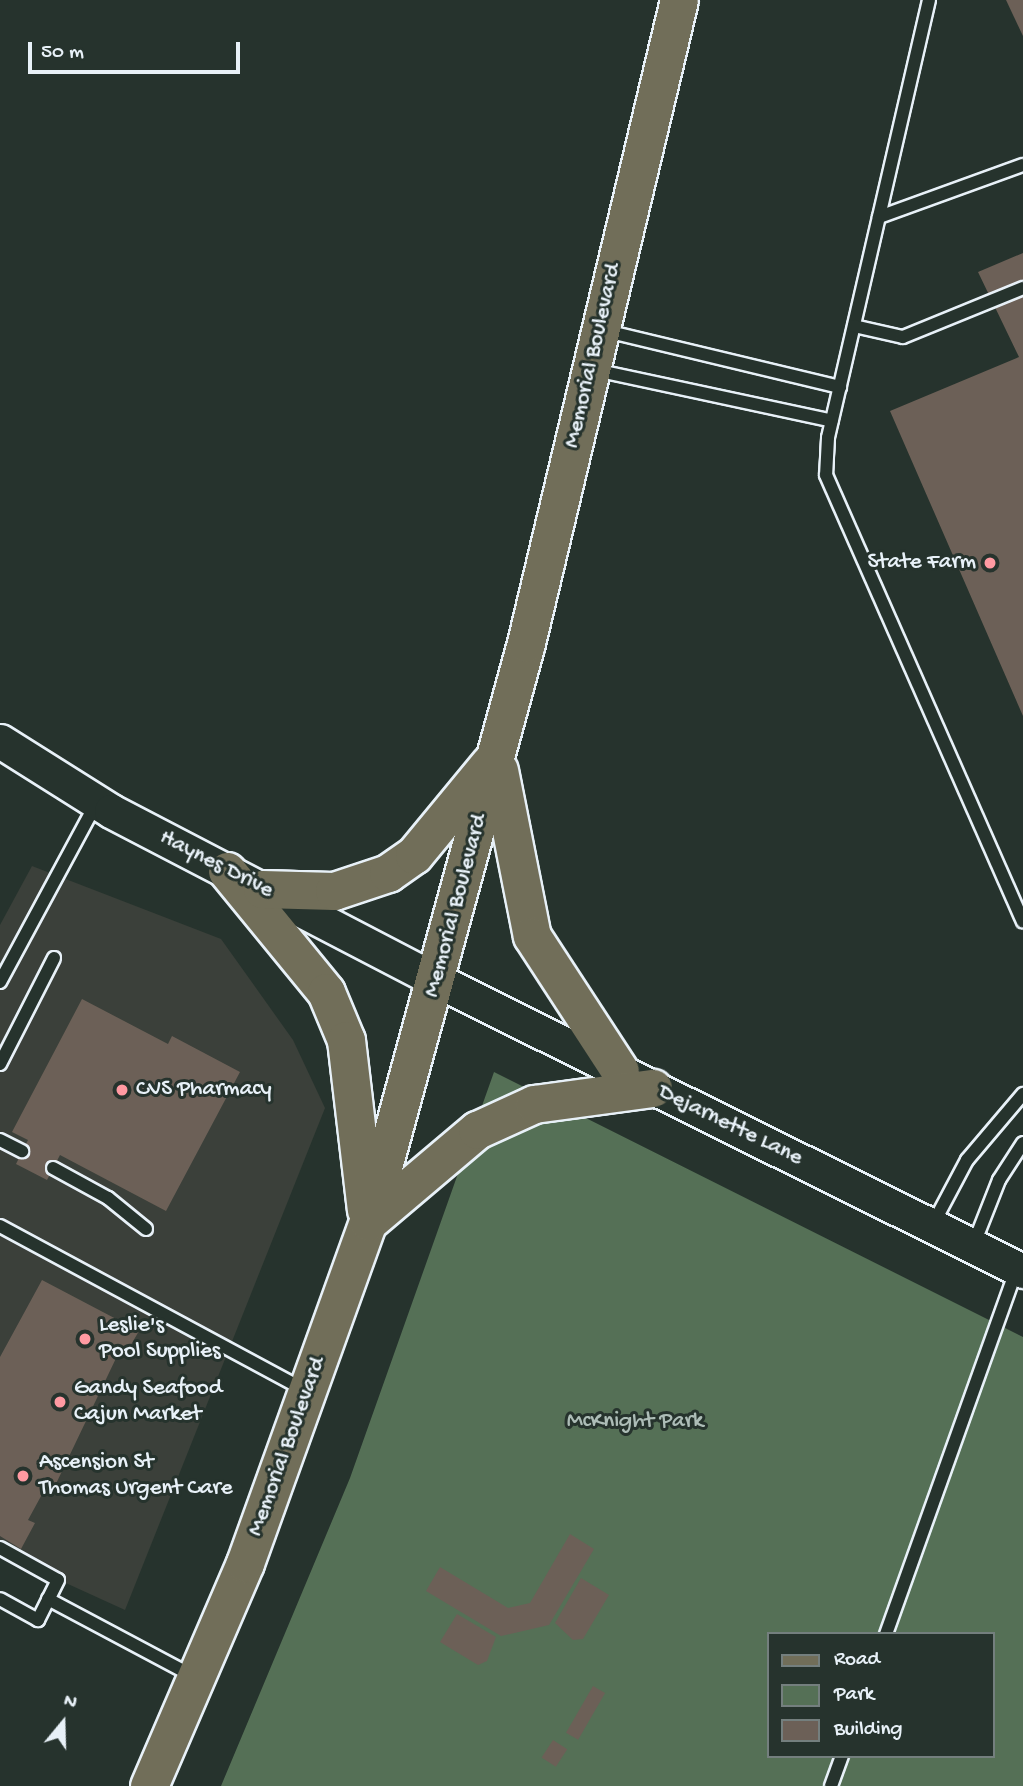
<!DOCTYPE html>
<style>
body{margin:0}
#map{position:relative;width:1023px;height:1786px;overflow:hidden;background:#26332d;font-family:"Gochi Hand",sans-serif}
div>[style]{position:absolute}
.built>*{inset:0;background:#3b403a}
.green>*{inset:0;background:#557056}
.building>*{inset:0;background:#6c6057;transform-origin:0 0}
.roads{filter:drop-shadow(2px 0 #e8f1f8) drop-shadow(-2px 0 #e8f1f8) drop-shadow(0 2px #e8f1f8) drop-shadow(0 -2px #e8f1f8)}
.lane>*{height:12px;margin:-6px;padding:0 6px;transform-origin:6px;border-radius:6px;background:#26332d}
.secondary>*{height:33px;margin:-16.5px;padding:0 16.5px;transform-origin:16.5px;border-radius:16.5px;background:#26332d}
.primary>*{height:37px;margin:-18.5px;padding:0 18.5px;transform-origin:18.5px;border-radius:18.5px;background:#716e59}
.dots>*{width:19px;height:19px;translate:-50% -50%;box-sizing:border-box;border:4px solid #26332d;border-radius:50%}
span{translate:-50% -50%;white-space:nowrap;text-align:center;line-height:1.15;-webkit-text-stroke:6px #26332d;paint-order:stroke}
.street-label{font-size:23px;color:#e8f1f8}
.poi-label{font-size:23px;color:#e8f1f8}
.right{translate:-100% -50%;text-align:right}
.left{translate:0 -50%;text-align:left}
.park-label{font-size:23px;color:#adbdb7}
.legend{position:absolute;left:767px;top:1632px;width:228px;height:126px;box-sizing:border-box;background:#26332d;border:2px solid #747f7e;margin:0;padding:9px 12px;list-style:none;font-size:21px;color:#e8f1f8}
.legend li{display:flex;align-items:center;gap:14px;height:35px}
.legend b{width:35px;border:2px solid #747f7e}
.north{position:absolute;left:28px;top:1688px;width:70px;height:70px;-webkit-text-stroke:5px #26332d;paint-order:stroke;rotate:19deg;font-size:19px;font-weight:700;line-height:28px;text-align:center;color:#e8f1f8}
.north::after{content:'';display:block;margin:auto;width:24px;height:32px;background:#e8f1f8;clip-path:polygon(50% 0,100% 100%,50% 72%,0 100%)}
.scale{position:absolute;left:28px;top:42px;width:212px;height:32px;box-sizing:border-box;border:4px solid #e8f1f8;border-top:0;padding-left:9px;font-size:21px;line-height:24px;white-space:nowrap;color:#e8f1f8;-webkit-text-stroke:5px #26332d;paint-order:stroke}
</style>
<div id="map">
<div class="built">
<i style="clip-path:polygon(32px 866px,221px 939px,293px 1040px,325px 1108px,125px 1610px,0 1553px,0 925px)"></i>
</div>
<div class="green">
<i style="clip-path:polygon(evenodd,494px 1072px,1023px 1337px,1023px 1786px,221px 1786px,350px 1478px,494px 1072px,769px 1634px,993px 1634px,993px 1756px,769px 1756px,769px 1634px)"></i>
</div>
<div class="building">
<i style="clip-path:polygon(1006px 0,1023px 0,1023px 36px)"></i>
<i style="clip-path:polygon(1023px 253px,1023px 716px,890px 411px,1019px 357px,978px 272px)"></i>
<i style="clip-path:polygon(82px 999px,168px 1044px,172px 1036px,240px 1072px,166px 1211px,60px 1155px,47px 1180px,16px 1164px,28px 1140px,12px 1132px)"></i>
<i style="clip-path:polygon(42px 1280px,139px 1331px,125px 1355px,119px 1352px,53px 1490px,46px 1487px,28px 1520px,35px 1523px,21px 1549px,0 1536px,0 1357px)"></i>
<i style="clip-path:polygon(570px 1534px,594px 1549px,549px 1625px,501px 1636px,426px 1591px,440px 1567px,508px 1608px,530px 1603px)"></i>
<i style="clip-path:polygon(581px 1578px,609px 1595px,583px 1639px,573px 1640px,555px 1623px)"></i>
<i style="clip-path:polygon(457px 1614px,496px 1637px,487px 1661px,478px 1665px,440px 1642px)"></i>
<i style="left:593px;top:1686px;width:14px;height:54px;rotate:30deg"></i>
<i style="left:553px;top:1740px;width:17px;height:21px;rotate:33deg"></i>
</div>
<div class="roads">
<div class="lane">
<i style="left:929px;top:0;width:449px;rotate:103deg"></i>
<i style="left:828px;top:438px;width:37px;rotate:93deg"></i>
<i style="left:826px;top:475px;width:488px;rotate:66.2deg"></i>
<i style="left:879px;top:217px;width:153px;rotate:-19.9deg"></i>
<i style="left:854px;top:326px;width:50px;rotate:12.7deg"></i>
<i style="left:903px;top:337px;width:130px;rotate:-22.2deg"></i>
<i style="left:602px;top:330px;width:245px;rotate:13.5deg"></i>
<i style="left:595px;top:370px;width:242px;rotate:12.1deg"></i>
<i style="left:0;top:982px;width:204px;rotate:-61.7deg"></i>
<i style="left:0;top:1064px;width:119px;rotate:-63deg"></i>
<i style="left:0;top:1140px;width:25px;rotate:27deg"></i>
<i style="left:53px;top:1168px;width:63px;rotate:28.6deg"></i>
<i style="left:108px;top:1198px;width:49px;rotate:39.2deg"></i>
<i style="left:0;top:1226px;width:346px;rotate:28.3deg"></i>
<i style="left:932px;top:1226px;width:75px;rotate:-62.1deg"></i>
<i style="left:967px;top:1160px;width:87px;rotate:-49.7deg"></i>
<i style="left:973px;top:1246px;width:71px;rotate:-68.5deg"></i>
<i style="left:999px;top:1180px;width:44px;rotate:-57deg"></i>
<i style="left:0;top:1548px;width:66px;rotate:28.9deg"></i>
<i style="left:58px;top:1580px;width:45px;rotate:116.6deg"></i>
<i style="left:38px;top:1620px;width:43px;rotate:-151.1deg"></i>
<i style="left:48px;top:1599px;width:164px;rotate:28deg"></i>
<i style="left:886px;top:1634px;width:388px;rotate:-70.3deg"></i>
<i style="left:831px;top:1786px;width:32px;rotate:-70deg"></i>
</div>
<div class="secondary">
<i style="left:0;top:741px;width:131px;rotate:32.2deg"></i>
<i style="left:111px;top:811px;width:369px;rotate:27.5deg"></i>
<i style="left:438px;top:981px;width:653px;rotate:26.37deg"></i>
</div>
<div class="primary">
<i style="left:499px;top:770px;width:169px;rotate:78.8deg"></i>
<i style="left:532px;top:936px;width:161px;rotate:56.9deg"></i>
<i style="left:227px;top:871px;width:156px;rotate:50.7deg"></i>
<i style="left:326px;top:992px;width:52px;rotate:67.4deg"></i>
<i style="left:346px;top:1040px;width:171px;rotate:83.3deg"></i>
<i style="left:262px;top:889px;width:72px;rotate:1.6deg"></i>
<i style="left:334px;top:891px;width:57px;rotate:-18.4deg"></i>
<i style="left:388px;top:873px;width:32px;rotate:-35deg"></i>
<i style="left:414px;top:855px;width:118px;rotate:-50.5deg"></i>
<i style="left:368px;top:1222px;width:143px;rotate:-40.2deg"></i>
<i style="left:477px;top:1130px;width:63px;rotate:-24.5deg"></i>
<i style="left:534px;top:1104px;width:120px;rotate:-7.7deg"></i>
<i style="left:149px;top:1786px;width:243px;rotate:-66.7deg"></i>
<i style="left:245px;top:1563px;width:363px;rotate:-70.2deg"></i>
<i style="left:368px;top:1222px;width:600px;rotate:-74.74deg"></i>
<i style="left:526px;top:643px;width:661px;rotate:-76.62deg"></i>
</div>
</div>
<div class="dots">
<i style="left:990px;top:563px;background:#ff9aa2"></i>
<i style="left:122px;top:1090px;background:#ff9aa2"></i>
<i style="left:85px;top:1339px;background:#ff9aa2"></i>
<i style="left:60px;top:1402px;background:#ff9aa2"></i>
<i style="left:23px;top:1476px;background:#ff9aa2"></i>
</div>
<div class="street-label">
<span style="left:594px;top:356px;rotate:-77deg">Memorial Boulevard</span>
<span style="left:216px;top:865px;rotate:27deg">Haynes Drive</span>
<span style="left:457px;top:906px;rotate:-75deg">Memorial Boulevard</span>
<span style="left:730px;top:1126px;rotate:26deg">Dejarnette Lane</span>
<span style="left:288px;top:1447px;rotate:-70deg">Memorial Boulevard</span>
</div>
<div class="poi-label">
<span class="right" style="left:976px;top:563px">State Farm</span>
<span class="left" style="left:136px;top:1090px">CVS Pharmacy</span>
<span class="left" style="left:99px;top:1339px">Leslie's<br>Pool Supplies</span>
<span class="left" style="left:74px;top:1402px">Gandy Seafood<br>Cajun Market</span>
<span class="left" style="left:39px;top:1476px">Ascension St<br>Thomas Urgent Care</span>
</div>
<div class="park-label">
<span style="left:635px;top:1422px">McKnight Park</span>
</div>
<ul class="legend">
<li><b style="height:9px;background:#716e59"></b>Road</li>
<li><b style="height:19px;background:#557056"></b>Park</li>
<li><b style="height:19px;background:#6c6057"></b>Building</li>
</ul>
<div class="north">N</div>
<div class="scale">50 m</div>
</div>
